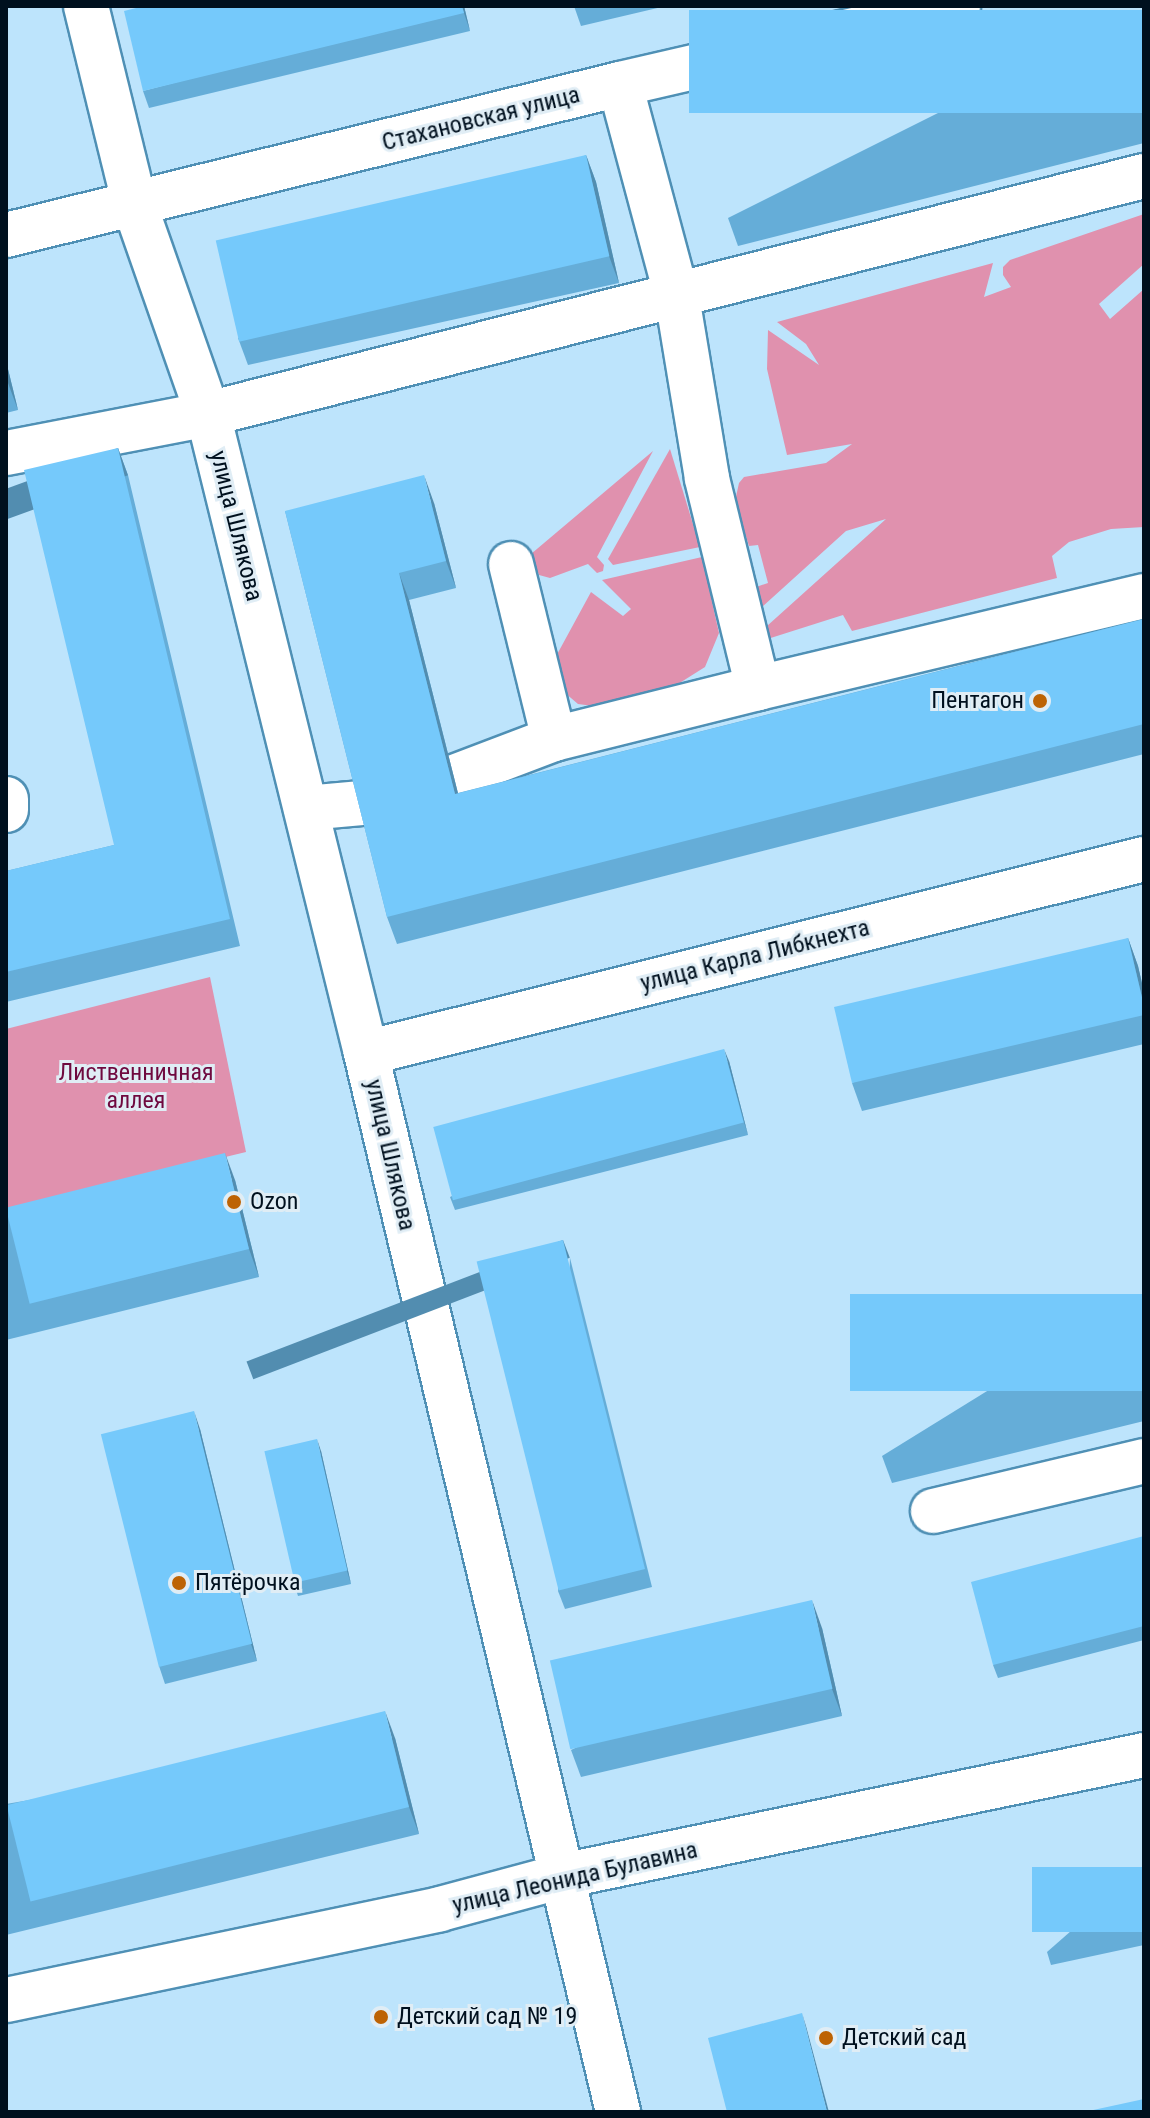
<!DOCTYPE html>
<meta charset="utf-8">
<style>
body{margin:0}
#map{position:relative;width:1150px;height:2118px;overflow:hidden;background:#bde4fc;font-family:"Roboto Condensed",sans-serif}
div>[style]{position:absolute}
.green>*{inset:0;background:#e091ae}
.roads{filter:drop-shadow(2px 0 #4f90b5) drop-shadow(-2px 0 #4f90b5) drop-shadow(0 2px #4f90b5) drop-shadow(0 -2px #4f90b5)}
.minor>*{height:44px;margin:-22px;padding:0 22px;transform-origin:22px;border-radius:22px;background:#fff}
.wall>*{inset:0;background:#65add8}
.shaded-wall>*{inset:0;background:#528db0;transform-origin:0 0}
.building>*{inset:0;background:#75c9fb;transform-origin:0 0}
.dots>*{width:22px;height:22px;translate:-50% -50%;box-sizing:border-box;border:4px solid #e0edf5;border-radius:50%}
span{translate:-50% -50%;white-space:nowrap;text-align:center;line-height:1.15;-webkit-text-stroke:6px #e0edf5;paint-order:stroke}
.street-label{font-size:24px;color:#00101e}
.poi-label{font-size:24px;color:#00101e}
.right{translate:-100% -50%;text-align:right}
.left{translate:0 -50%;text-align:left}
.park-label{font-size:24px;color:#6f093f}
.frame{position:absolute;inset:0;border:8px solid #00101e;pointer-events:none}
</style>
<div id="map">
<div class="green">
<i style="clip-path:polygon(1144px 214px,1144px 264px,1099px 304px,1110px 319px,1144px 289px,1144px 527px,1111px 529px,1069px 542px,1052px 556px,1057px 578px,852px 631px,843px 615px,761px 641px,756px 636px,886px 519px,846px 531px,761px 608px,756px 587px,768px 583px,758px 545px,749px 546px,735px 501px,739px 483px,744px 477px,826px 463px,852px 444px,787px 455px,767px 369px,768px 330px,819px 365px,806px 344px,777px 322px,993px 263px,984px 297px,1011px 287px,1003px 275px,1003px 267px,1010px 260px)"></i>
<i style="clip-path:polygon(670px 449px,700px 547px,613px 565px,608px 559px)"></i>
<i style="clip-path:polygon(653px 451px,597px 557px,604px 565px,603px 571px,597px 573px,588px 564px,550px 578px,539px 575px,531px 554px)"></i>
<i style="clip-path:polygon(702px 557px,719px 633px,705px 667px,678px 684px,593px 706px,578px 704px,564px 692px,554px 660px,591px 592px,623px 616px,631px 609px,602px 580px)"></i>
<i style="clip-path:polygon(210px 977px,246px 1152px,6px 1210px,6px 1029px)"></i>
</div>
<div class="roads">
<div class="minor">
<i style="left:86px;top:6px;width:206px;rotate:76.2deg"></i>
<i style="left:135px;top:206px;width:220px;rotate:70.7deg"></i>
<i style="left:208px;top:414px;width:658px;rotate:76.11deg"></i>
<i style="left:366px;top:1053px;width:1089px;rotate:76.61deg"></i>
<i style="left:6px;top:235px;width:632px;rotate:-13.82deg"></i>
<i style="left:620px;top:84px;width:347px;rotate:-13deg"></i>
<i style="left:6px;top:453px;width:206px;rotate:-10.9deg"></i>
<i style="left:208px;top:414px;width:966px;rotate:-14.27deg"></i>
<i style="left:511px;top:564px;width:180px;rotate:76.2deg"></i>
<i style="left:554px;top:739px;width:210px;rotate:-14deg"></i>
<i style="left:758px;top:688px;width:216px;rotate:-103.7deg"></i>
<i style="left:707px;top:478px;width:183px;rotate:-99.4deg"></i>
<i style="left:677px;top:297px;width:220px;rotate:-105deg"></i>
<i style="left:758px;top:688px;width:397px;rotate:-13.4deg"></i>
<i style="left:454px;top:777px;width:107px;rotate:-20.8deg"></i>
<i style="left:6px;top:799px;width:11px;rotate:90deg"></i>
<i style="left:306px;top:808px;width:56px;rotate:-5.1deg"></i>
<i style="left:366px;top:1053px;width:802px;rotate:-14deg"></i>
<i style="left:933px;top:1511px;width:217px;rotate:-13.3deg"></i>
<i style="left:6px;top:2000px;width:443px;rotate:-11.8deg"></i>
<i style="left:440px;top:1909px;width:126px;rotate:-15.1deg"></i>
<i style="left:562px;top:1876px;width:594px;rotate:-11.74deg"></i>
</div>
</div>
<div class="wall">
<i style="clip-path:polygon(464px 6px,470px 31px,149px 108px,143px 91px)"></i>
<i style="clip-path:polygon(574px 6px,666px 6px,581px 26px)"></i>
<i style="clip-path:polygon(1144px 10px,1144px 143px,738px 246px,728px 218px)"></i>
<i style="clip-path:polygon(586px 155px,596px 182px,619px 283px,248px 365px,238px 338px)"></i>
<i style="clip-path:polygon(6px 361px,18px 410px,6px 413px)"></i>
<i style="clip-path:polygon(118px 448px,128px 475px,240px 946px,6px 1002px,6px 871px,114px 845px)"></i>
<i style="clip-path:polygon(434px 503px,456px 588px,409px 600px,458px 793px,1144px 619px,1144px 754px,397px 944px,387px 917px,285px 511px)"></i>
<i style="clip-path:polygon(1128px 938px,1138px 966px,1144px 992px,1144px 1044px,862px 1111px,852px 1083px)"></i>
<i style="clip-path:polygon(729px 1061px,748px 1135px,455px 1210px,450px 1197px)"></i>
<i style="clip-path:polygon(235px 1180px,259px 1277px,6px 1340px,6px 1208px)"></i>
<i style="clip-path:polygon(570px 1258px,652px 1587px,565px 1609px,558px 1591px)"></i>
<i style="clip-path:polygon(1144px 1294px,1144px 1421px,892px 1483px,882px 1456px)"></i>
<i style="clip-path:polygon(200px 1429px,257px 1661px,165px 1684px,159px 1666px)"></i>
<i style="clip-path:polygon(321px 1451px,351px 1584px,298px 1596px,294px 1583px)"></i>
<i style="clip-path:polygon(1144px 1536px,1144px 1640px,998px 1678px,993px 1665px)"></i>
<i style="clip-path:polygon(822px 1628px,842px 1716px,581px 1777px,571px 1750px)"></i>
<i style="clip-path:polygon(395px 1738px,419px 1834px,6px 1935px,6px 1804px)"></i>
<i style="clip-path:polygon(1144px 1867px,1144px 1945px,1051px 1965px,1047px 1952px)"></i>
</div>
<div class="shaded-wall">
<i style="clip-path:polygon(462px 6px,464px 6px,470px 31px,464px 13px)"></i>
<i style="clip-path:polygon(586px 155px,596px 182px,619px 283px,609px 256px)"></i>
<i style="clip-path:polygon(6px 361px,18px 410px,8px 383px,6px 374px)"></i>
<i style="left:118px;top:448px;width:29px;height:484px;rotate:70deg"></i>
<i style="clip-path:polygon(424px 475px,434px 503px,456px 588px,446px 561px)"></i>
<i style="clip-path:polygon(399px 573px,409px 600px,465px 821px,455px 794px)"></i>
<i style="clip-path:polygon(1128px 938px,1138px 966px,1144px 992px,1144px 1006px)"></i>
<i style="clip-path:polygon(724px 1049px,729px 1061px,748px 1135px,744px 1122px)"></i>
<i style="clip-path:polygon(225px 1153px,235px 1180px,259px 1277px,249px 1249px)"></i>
<i style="left:563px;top:1240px;width:19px;height:339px;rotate:69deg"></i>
<i style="clip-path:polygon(194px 1411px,200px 1429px,257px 1661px,251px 1644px)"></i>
<i style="clip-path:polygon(317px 1439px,321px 1451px,351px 1584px,347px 1571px)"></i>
<i style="clip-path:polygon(812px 1600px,822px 1628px,842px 1716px,832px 1689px)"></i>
<i style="clip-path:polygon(385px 1711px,395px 1738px,419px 1834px,409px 1807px)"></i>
<i style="clip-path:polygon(802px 2013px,806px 2026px,829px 2112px,827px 2112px)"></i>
</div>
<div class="building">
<i style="clip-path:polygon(144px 6px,462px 6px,464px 13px,143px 91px,124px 11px)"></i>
<i style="left:1144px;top:10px;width:103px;height:455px;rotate:90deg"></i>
<i style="left:586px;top:155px;width:104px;height:380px;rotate:77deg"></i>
<i style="clip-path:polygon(118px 448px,230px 919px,6px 972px,6px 871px,114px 845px,24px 470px)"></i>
<i style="clip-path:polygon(424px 475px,446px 561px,399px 573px,455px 794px,1144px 619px,1144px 724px,387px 917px,285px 511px)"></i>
<i style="clip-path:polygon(1128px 938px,1144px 1006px,1144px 1015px,852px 1083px,834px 1007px)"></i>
<i style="left:724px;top:1049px;width:76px;height:301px;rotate:75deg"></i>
<i style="left:225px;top:1153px;width:99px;height:226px;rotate:76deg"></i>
<i style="left:563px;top:1240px;width:339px;height:89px;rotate:76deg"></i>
<i style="left:1144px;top:1294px;width:97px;height:294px;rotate:90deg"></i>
<i style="left:194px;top:1411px;width:240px;height:96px;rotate:76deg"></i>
<i style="left:317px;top:1439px;width:135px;height:54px;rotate:77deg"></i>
<i style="clip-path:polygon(1144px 1536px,1144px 1626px,993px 1665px,971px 1582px)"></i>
<i style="left:812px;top:1600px;width:91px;height:269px;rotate:77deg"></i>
<i style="left:385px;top:1711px;width:99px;height:390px;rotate:76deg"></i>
<i style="left:1144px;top:1867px;width:65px;height:112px;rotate:90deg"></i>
<i style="clip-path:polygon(802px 2013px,827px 2112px,727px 2112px,708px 2038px)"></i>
<i style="clip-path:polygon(1144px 2099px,1144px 2112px,1084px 2112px)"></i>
</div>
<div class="dots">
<i style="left:1040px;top:701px;background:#bd6304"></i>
<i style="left:234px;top:1202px;background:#bd6304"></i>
<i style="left:179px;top:1583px;background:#bd6304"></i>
<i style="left:381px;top:2017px;background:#bd6304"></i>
<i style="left:826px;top:2038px;background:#bd6304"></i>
</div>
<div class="street-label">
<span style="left:481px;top:119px;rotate:-14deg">Стахановская улица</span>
<span style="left:236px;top:526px;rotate:76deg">улица Шлякова</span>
<span style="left:755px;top:956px;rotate:-14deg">улица Карла Либкнехта</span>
<span style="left:390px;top:1155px;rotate:77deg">улица Шлякова</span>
<span style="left:575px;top:1878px;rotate:-13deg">улица Леонида Булавина</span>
</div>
<div class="poi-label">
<span class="right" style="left:1024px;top:701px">Пентагон</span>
<span class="left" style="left:250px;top:1202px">Ozon</span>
<span class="left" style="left:195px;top:1583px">Пятёрочка</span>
<span class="left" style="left:397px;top:2017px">Детский сад № 19</span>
<span class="left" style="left:842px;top:2038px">Детский сад</span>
</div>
<div class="park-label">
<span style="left:136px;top:1087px">Лиственничная<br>аллея</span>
</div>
<div class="frame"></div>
</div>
